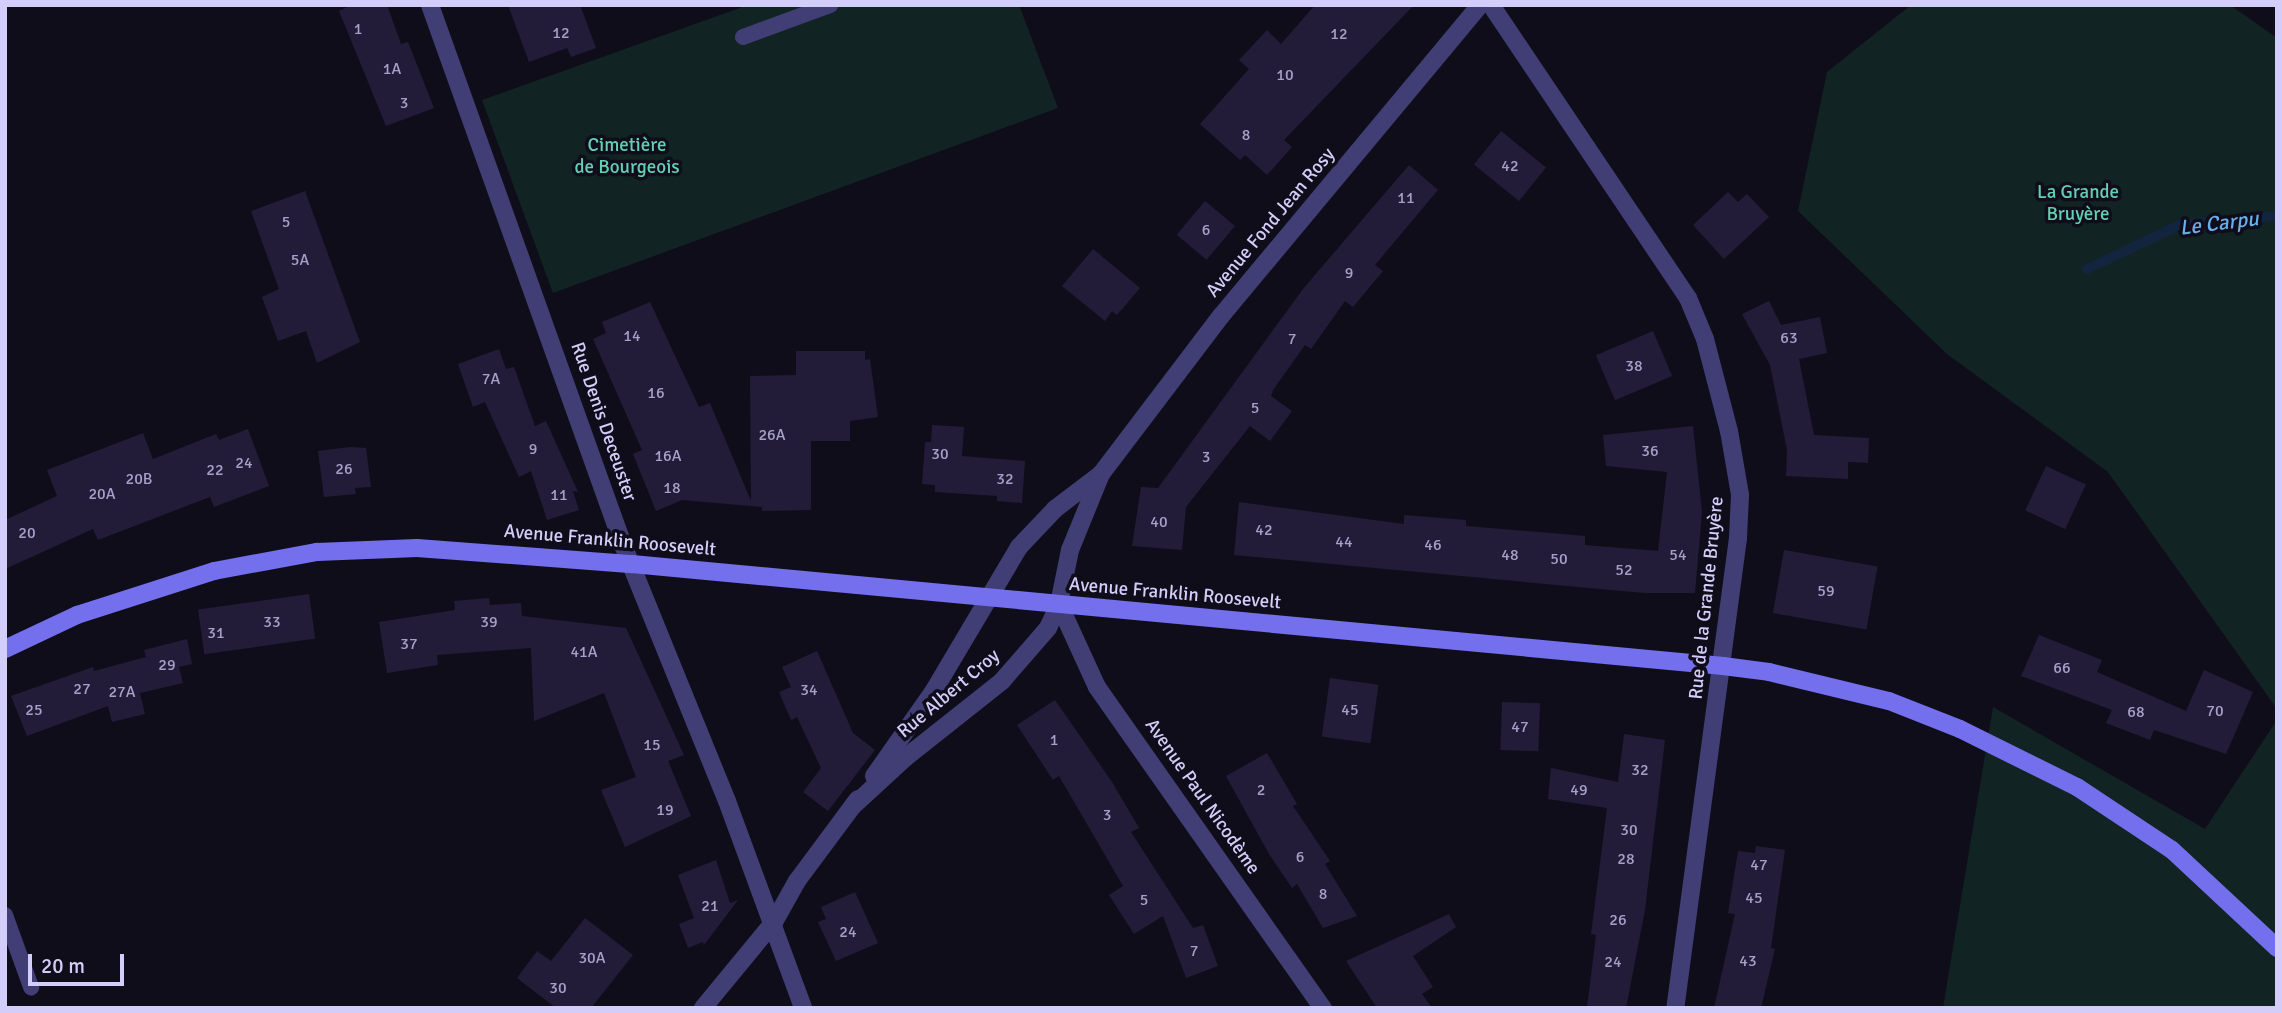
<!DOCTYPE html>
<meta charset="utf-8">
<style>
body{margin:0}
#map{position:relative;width:2282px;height:1013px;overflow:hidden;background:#100d1b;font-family:Signika,sans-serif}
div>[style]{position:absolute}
.green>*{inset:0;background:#112423}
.stream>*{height:10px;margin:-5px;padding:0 5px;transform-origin:5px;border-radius:5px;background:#13243e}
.building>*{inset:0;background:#221c39;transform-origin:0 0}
.service>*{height:16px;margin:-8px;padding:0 8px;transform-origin:8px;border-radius:8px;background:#403e74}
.minor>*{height:18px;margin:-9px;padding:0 9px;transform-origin:9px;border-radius:9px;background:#403e74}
.secondary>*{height:18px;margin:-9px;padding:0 9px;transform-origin:9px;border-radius:9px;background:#7470ed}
span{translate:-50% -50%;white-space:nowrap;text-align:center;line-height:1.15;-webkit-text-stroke:7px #100d1b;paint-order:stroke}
.number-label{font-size:16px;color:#a7a1c9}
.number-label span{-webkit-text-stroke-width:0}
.park-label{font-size:19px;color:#64cfb4}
.street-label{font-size:19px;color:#d3cdf9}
.water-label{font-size:21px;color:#68afec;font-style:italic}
.frame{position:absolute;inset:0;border:7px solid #d3cdf9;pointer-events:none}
.scale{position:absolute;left:28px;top:954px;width:96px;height:32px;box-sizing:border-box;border:4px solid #d3cdf9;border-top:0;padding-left:9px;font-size:21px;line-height:24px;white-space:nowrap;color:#d3cdf9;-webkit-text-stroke:5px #100d1b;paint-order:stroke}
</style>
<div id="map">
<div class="green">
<i style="clip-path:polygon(748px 5px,1019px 5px,1058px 108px,553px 293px,482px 100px)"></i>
<i style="clip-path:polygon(1911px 5px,2230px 5px,2277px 38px,2277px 709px,2108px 472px,1947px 354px,1798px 211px,1827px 72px)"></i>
<i style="clip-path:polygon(1993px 707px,2205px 829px,2277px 720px,2277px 1008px,1943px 1008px)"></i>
</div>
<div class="stream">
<i style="left:2087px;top:269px;width:105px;rotate:-25.3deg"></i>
<i style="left:2182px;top:224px;width:95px;rotate:-4.8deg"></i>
</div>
<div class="building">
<i style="clip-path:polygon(352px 5px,387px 5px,401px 44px,408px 42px,434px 108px,386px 126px,339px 11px)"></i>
<i style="clip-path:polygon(508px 5px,580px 5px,596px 48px,571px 57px,567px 48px,529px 62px)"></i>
<i style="clip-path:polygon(1315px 5px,1414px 5px,1284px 140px,1292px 147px,1267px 175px,1245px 155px,1240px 160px,1200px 124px,1249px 69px,1239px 60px,1267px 30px,1281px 44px)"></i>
<i style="left:1501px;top:131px;width:58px;height:43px;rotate:39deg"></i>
<i style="clip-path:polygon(1409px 165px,1438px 190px,1375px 265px,1383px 271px,1353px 307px,1345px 301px,1311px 349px,1305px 345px,1273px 390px,1271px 396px,1292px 411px,1270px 441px,1250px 426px,1186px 507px,1182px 550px,1132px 546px,1141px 487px,1158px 488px,1303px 289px)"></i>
<i style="clip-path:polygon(305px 191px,360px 342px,317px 363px,306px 331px,278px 341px,262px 297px,279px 289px,251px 211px)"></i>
<i style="clip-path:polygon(1728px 192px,1738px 202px,1747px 194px,1769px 217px,1724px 259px,1693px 225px)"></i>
<i style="left:1205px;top:201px;width:39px;height:44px;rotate:40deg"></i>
<i style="clip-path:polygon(1093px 249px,1140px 288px,1117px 315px,1112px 311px,1105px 321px,1062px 286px)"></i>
<i style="clip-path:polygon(1769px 301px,1781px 325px,1820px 317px,1827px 353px,1799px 359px,1814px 435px,1869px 438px,1868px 463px,1848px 462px,1848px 479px,1786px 476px,1787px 450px,1770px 365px,1742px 314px)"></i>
<i style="clip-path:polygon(650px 302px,699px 407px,710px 403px,751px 501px,750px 376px,796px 375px,796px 351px,865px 351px,865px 360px,870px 359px,878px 417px,850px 421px,850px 441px,811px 441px,811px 510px,762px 511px,762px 507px,682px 500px,656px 511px,633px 454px,642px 450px,593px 339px,606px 333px,602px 322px)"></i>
<i style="left:1653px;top:331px;width:49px;height:62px;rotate:67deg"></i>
<i style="clip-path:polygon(499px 349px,506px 369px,514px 367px,535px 426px,546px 421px,578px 492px,573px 491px,579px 510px,547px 520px,531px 471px,519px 477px,485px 402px,473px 407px,458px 364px)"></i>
<i style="clip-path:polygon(932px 425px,964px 427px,962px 456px,1025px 461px,1022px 503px,997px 501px,997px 496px,935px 492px,935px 485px,922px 484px,925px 442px,931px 442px)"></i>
<i style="clip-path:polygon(1693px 426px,1702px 512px,1695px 593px,1644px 593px,1234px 555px,1239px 502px,1404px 524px,1404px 515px,1466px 520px,1466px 526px,1585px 536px,1585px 545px,1658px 551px,1667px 472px,1606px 466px,1603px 435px)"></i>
<i style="clip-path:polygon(248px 429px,269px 486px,214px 507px,210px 497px,98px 540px,93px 529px,5px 569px,5px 520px,57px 496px,47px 470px,143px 433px,153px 459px,216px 434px,219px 440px)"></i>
<i style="clip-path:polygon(350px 447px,366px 448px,371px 487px,355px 488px,356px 494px,324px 497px,318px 451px)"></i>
<i style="left:2046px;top:466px;width:44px;height:49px;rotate:25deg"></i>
<i style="left:1784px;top:550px;width:95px;height:64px;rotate:10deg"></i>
<i style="left:309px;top:594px;width:45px;height:112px;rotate:82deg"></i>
<i style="clip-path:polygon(489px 598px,490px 605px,521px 603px,522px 616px,626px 628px,684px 755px,668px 761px,691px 816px,625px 847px,601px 790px,636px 777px,604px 693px,534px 721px,531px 648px,437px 655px,438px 665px,387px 673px,379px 622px,455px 610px,454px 601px)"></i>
<i style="clip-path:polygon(2039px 635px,2102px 660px,2097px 672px,2186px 711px,2204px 670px,2253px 692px,2226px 754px,2154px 730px,2150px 740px,2106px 723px,2112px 710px,2021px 676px)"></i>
<i style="clip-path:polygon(187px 639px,192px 664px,179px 667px,183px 683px,140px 693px,145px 714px,112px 722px,108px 706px,27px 736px,11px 696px,93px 667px,94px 671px,146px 657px,144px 650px)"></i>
<i style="clip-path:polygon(817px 651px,853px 733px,875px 750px,828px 811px,803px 792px,821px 768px,797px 717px,791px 720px,779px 692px,791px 687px,782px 667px)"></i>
<i style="left:1330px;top:678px;width:49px;height:59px;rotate:8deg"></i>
<i style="clip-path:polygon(1055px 700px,1112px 782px,1139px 828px,1131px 832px,1193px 928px,1203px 925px,1218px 966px,1186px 978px,1163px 916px,1134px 934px,1109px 895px,1123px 886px,1059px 776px,1053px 780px,1017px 725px)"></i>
<i style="left:1502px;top:702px;width:38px;height:48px;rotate:2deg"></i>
<i style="clip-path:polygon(1624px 734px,1665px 740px,1645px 910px,1626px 1008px,1587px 1008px,1596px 935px,1591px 934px,1607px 808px,1548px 799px,1551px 768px,1618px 782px)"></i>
<i style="clip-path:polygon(1267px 753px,1297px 804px,1293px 806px,1330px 861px,1325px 864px,1357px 916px,1323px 928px,1297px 884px,1292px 888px,1269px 854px,1226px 776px)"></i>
<i style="clip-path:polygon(1756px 846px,1785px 850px,1771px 948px,1775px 949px,1761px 1008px,1714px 1008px,1735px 914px,1728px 913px,1738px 851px,1755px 853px)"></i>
<i style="clip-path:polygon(716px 860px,730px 903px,738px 900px,704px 945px,703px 942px,688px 948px,679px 924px,694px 918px,678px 875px)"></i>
<i style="clip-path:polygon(855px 892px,878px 943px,836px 961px,818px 922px,826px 919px,821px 907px)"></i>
<i style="clip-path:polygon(1449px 914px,1456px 927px,1413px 956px,1433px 987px,1422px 994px,1432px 1008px,1377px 1008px,1346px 961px)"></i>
<i style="clip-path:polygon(585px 918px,633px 955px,591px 1008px,556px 1008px,517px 978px,537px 951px,551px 961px)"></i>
</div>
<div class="service">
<i style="left:743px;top:37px;width:93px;rotate:-20.2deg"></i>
<i style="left:5px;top:915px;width:77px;rotate:70.1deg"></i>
</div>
<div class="minor">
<i style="left:430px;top:5px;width:573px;rotate:70.33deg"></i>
<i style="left:623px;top:545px;width:276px;rotate:67.9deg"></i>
<i style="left:727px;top:801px;width:221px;rotate:69.8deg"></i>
<i style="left:1491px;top:5px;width:353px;rotate:56.1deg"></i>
<i style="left:1688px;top:298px;width:44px;rotate:67.5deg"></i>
<i style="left:1705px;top:339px;width:95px;rotate:75.4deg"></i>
<i style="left:1729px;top:431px;width:65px;rotate:80.2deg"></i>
<i style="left:1740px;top:495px;width:43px;rotate:92.7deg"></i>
<i style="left:1738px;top:538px;width:474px;rotate:97.6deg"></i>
<i style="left:1059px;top:604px;width:91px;rotate:65.4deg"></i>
<i style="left:1097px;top:687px;width:393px;rotate:54.9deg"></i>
<i style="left:874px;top:776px;width:103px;rotate:-54.9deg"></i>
<i style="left:933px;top:692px;width:169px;rotate:-59.3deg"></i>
<i style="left:1019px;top:547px;width:52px;rotate:-46.5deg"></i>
<i style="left:1055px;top:509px;width:58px;rotate:-37.3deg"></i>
<i style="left:853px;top:806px;width:71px;rotate:-42.7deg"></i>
<i style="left:905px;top:758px;width:124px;rotate:-38.4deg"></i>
<i style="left:1002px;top:681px;width:70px;rotate:-49deg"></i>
<i style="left:1048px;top:628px;width:26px;rotate:-65deg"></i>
<i style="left:1059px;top:604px;width:55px;rotate:-78.5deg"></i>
<i style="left:1070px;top:550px;width:82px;rotate:-67.8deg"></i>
<i style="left:1101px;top:474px;width:198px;rotate:-52.8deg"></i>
<i style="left:1221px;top:316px;width:405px;rotate:-50.2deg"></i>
<i style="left:703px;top:1008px;width:112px;rotate:-50.5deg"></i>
<i style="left:774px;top:922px;width:47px;rotate:-60.7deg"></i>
<i style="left:797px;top:881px;width:102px;rotate:-53.4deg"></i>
</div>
<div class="secondary">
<i style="left:5px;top:649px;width:80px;rotate:-25.3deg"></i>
<i style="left:77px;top:615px;width:144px;rotate:-17.8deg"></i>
<i style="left:214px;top:571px;width:105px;rotate:-10.5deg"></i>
<i style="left:317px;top:552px;width:100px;rotate:-2.3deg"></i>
<i style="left:417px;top:548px;width:216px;rotate:4.3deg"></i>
<i style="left:632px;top:564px;width:1096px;rotate:5.34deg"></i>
<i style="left:1723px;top:666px;width:46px;rotate:7.4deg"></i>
<i style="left:1769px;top:672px;width:123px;rotate:13.6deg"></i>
<i style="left:1889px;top:701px;width:76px;rotate:21.5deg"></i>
<i style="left:1960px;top:729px;width:131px;rotate:26.4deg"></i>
<i style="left:2077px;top:787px;width:114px;rotate:33.6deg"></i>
<i style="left:2172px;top:850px;width:144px;rotate:43deg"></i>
</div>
<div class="number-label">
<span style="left:358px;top:29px">1</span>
<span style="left:561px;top:33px">12</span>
<span style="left:1339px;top:34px">12</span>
<span style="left:392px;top:69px">1A</span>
<span style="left:1285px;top:75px">10</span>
<span style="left:404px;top:103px">3</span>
<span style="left:1246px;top:135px">8</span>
<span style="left:1510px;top:166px">42</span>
<span style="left:1406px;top:198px">11</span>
<span style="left:286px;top:222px">5</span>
<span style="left:1206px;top:230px">6</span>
<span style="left:300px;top:260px">5A</span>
<span style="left:1349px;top:273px">9</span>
<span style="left:632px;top:336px">14</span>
<span style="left:1789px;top:338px">63</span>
<span style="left:1292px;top:339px">7</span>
<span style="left:1634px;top:366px">38</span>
<span style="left:491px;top:379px">7A</span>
<span style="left:656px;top:393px">16</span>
<span style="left:1255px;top:408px">5</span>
<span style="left:772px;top:435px">26A</span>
<span style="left:533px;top:449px">9</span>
<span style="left:1650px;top:451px">36</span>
<span style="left:940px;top:454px">30</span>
<span style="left:668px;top:456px">16A</span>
<span style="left:1206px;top:457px">3</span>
<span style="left:244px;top:463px">24</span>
<span style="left:344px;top:469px">26</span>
<span style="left:215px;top:470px">22</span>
<span style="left:139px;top:479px">20B</span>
<span style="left:1005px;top:479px">32</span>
<span style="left:672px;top:488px">18</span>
<span style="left:102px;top:494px">20A</span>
<span style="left:559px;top:495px">11</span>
<span style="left:1159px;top:522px">40</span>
<span style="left:1264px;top:530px">42</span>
<span style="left:27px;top:533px">20</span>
<span style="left:1344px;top:542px">44</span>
<span style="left:1433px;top:545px">46</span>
<span style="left:1510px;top:555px">48</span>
<span style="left:1678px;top:555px">54</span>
<span style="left:1559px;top:559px">50</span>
<span style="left:1624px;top:570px">52</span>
<span style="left:1826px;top:591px">59</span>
<span style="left:272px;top:622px">33</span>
<span style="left:489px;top:622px">39</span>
<span style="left:216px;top:633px">31</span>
<span style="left:409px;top:644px">37</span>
<span style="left:584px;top:652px">41A</span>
<span style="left:167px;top:665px">29</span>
<span style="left:2062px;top:668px">66</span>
<span style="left:82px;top:689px">27</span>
<span style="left:809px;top:690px">34</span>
<span style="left:122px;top:692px">27A</span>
<span style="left:34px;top:710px">25</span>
<span style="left:1350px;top:710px">45</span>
<span style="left:2215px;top:711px">70</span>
<span style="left:2136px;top:712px">68</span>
<span style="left:1520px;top:727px">47</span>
<span style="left:1054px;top:740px">1</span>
<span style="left:652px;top:745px">15</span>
<span style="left:1640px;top:770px">32</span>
<span style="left:1261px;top:790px">2</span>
<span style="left:1579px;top:790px">49</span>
<span style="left:665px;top:810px">19</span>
<span style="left:1107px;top:815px">3</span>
<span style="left:1629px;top:830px">30</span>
<span style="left:1300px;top:857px">6</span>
<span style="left:1626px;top:859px">28</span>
<span style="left:1759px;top:865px">47</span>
<span style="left:1323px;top:894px">8</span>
<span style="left:1754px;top:898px">45</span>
<span style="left:1144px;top:900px">5</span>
<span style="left:710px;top:906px">21</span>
<span style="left:1618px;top:920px">26</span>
<span style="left:848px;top:932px">24</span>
<span style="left:1194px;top:951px">7</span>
<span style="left:592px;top:958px">30A</span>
<span style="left:1748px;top:961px">43</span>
<span style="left:1613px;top:962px">24</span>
<span style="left:558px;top:988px">30</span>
</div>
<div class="park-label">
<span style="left:627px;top:157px">Cimetière<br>de Bourgeois</span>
<span style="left:2078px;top:204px">La Grande<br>Bruyère</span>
</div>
<div class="street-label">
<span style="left:1271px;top:223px;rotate:-50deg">Avenue Fond Jean Rosy</span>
<span style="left:603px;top:422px;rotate:71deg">Rue Denis Deceuster</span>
<span style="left:610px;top:541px;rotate:5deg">Avenue Franklin Roosevelt</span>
<span style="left:1175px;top:594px;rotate:5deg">Avenue Franklin Roosevelt</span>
<span style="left:1707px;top:598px;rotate:-84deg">Rue de la Grande Bruyère</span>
<span style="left:949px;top:694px;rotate:-40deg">Rue Albert Croy</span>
<span style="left:1202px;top:797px;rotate:55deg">Avenue Paul Nicodème</span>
</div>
<div class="water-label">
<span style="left:2219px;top:223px;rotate:-7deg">Le Carpu</span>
</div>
<div class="frame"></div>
<div class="scale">20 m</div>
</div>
